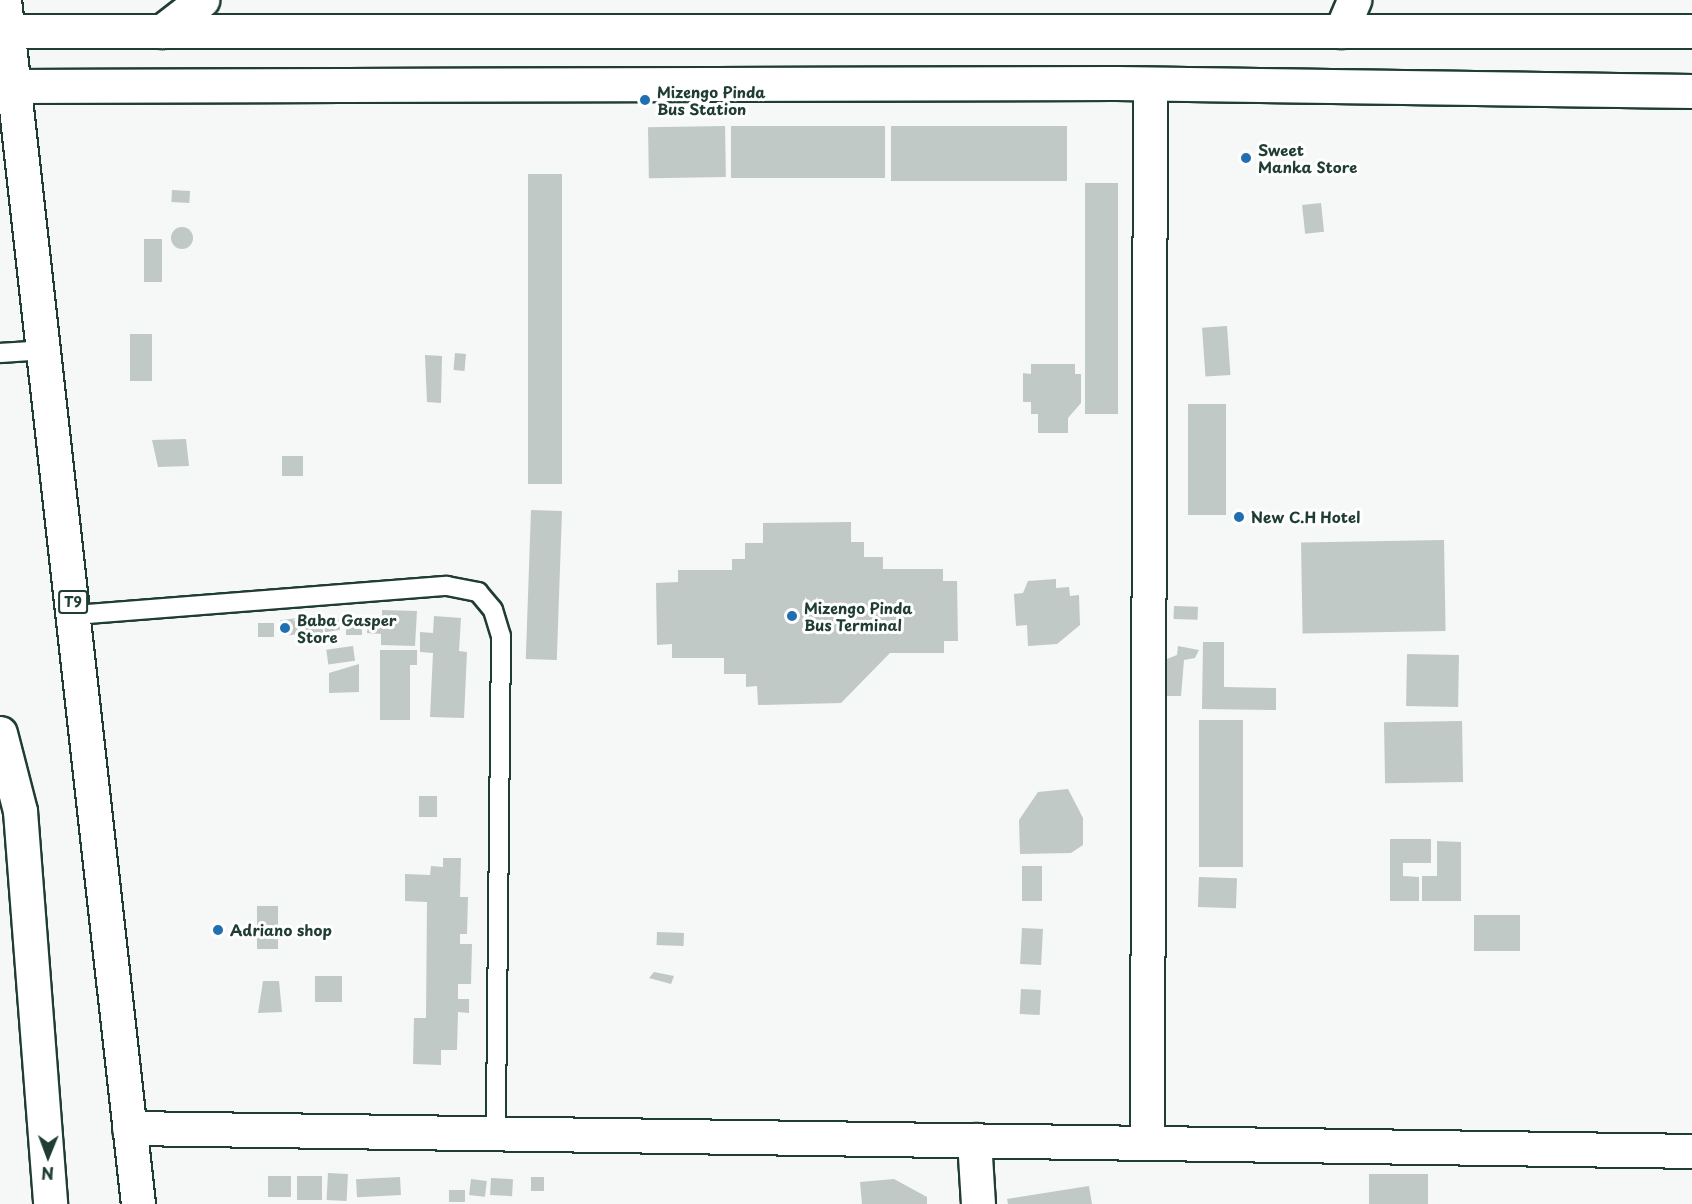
<!DOCTYPE html>
<style>
body{margin:0}
#map{position:relative;width:1692px;height:1204px;overflow:hidden;background:#f6f7f7;font-family:"Playpen Sans",sans-serif}
div>[style]{position:absolute}
.building>*{inset:0;background:#c0c9c6;transform-origin:0 0}
.round{border-radius:50%}
.roads{filter:drop-shadow(2px 0 #1f3d34) drop-shadow(-2px 0 #1f3d34) drop-shadow(0 2px #1f3d34) drop-shadow(0 -2px #1f3d34)}
.service>*{height:18px;margin:-9px;padding:0 9px;transform-origin:9px;border-radius:9px;background:#fff}
.minor>*{height:33px;margin:-16.5px;padding:0 16.5px;transform-origin:16.5px;border-radius:16.5px;background:#fff}
.trunk>*{height:33px;margin:-16.5px;padding:0 16.5px;transform-origin:16.5px;border-radius:16.5px;background:#fff}
.dots>*{width:16px;height:16px;translate:-50% -50%;box-sizing:border-box;border:3px solid #fff;border-radius:50%}
span{translate:-50% -50%;white-space:nowrap;text-align:center;line-height:1.15;-webkit-text-stroke:6px #fff;paint-order:stroke}
.shield-label span{padding:2px 4px;background:#fff;border:2px solid;border-radius:4px;-webkit-text-stroke-width:0}
.shield-label{font-size:14px;color:#1f3d34;font-weight:700}
.poi-label{font-size:15px;color:#1f3d34;font-weight:700}
.left{translate:0 -50%;text-align:left}
.north{position:absolute;left:18px;top:1126px;width:60px;height:60px;-webkit-text-stroke:4px #fff;paint-order:stroke;rotate:181deg;font-size:16px;font-weight:700;line-height:24px;text-align:center;color:#1f3d34}
.north::after{content:'';display:block;margin:auto;width:21px;height:27px;background:#1f3d34;clip-path:polygon(50% 0,100% 100%,50% 72%,0 100%)}
</style>
<div id="map">
<div class="building">
<i style="left:725px;top:126px;width:51px;height:77px;rotate:89deg"></i>
<i style="left:731px;top:126px;width:154px;height:52px"></i>
<i style="left:891px;top:126px;width:176px;height:55px"></i>
<i style="left:528px;top:174px;width:34px;height:310px"></i>
<i style="left:1085px;top:183px;width:33px;height:231px"></i>
<i style="left:172px;top:190px;width:18px;height:12px;rotate:3deg"></i>
<i style="left:1321px;top:203px;width:29px;height:19px;rotate:84deg"></i>
<i class="round" style="left:171px;top:227px;width:22px;height:22px"></i>
<i style="left:144px;top:239px;width:18px;height:43px"></i>
<i style="left:1227px;top:326px;width:49px;height:25px;rotate:86deg"></i>
<i style="left:130px;top:334px;width:22px;height:47px"></i>
<i style="left:455px;top:353px;width:11px;height:17px;rotate:5deg"></i>
<i style="clip-path:polygon(425px 355px,442px 356px,441px 403px,427px 402px)"></i>
<i style="clip-path:polygon(1031px 364px,1075px 364px,1075px 374px,1081px 374px,1081px 403px,1068px 418px,1068px 433px,1038px 433px,1038px 414px,1031px 414px,1031px 402px,1023px 402px,1023px 373px,1031px 374px)"></i>
<i style="left:1188px;top:404px;width:38px;height:111px"></i>
<i style="clip-path:polygon(186px 439px,189px 466px,158px 467px,152px 440px)"></i>
<i style="left:282px;top:456px;width:21px;height:20px"></i>
<i style="left:531px;top:510px;width:31px;height:149px;rotate:2deg"></i>
<i style="clip-path:polygon(851px 522px,851px 542px,864px 542px,864px 557px,883px 557px,883px 569px,943px 569px,943px 581px,957px 581px,958px 641px,944px 641px,944px 653px,890px 653px,841px 703px,758px 705px,757px 686px,746px 687px,746px 674px,724px 674px,724px 658px,672px 658px,672px 644px,657px 645px,656px 583px,678px 582px,678px 570px,732px 570px,732px 559px,745px 559px,745px 543px,763px 543px,763px 523px)"></i>
<i style="left:1444px;top:540px;width:91px;height:143px;rotate:89deg"></i>
<i style="clip-path:polygon(1056px 579px,1056px 588px,1069px 587px,1070px 596px,1079px 595px,1080px 625px,1057px 644px,1028px 646px,1027px 625px,1016px 626px,1014px 594px,1023px 593px,1028px 581px)"></i>
<i style="left:1174px;top:606px;width:24px;height:13px;rotate:2deg"></i>
<i style="clip-path:polygon(382px 610px,417px 611px,415px 646px,381px 645px,381px 634px,367px 633px,368px 618px,382px 618px)"></i>
<i style="left:320px;top:614px;width:23px;height:19px;rotate:80deg"></i>
<i style="clip-path:polygon(434px 616px,461px 618px,459px 651px,467px 652px,464px 718px,430px 717px,433px 653px,420px 652px,420px 632px,433px 633px)"></i>
<i style="left:338px;top:617px;width:13px;height:15px;rotate:81deg"></i>
<i style="left:298px;top:618px;width:16px;height:18px;rotate:83deg"></i>
<i style="left:258px;top:623px;width:16px;height:14px"></i>
<i style="left:346px;top:624px;width:16px;height:11px"></i>
<i style="clip-path:polygon(1203px 642px,1224px 642px,1224px 687px,1276px 688px,1276px 710px,1202px 709px)"></i>
<i style="left:353px;top:646px;width:15px;height:27px;rotate:82deg"></i>
<i style="clip-path:polygon(1178px 646px,1199px 650px,1195px 658px,1184px 660px,1181px 696px,1162px 696px,1162px 661px,1177px 655px)"></i>
<i style="clip-path:polygon(380px 650px,417px 650px,417px 665px,410px 665px,410px 720px,380px 720px)"></i>
<i style="left:1407px;top:654px;width:52px;height:52px;rotate:1deg"></i>
<i style="clip-path:polygon(359px 664px,359px 692px,329px 693px,329px 673px)"></i>
<i style="left:1243px;top:720px;width:147px;height:44px;rotate:90deg"></i>
<i style="left:1462px;top:721px;width:61px;height:78px;rotate:89deg"></i>
<i style="clip-path:polygon(1068px 789px,1083px 818px,1083px 845px,1071px 853px,1020px 854px,1019px 820px,1038px 792px)"></i>
<i style="left:419px;top:796px;width:18px;height:21px"></i>
<i style="clip-path:polygon(1390px 839px,1431px 839px,1431px 863px,1403px 863px,1403px 876px,1419px 877px,1419px 901px,1390px 901px)"></i>
<i style="clip-path:polygon(1437px 841px,1461px 842px,1461px 901px,1422px 901px,1422px 876px,1437px 876px)"></i>
<i style="clip-path:polygon(443px 858px,461px 858px,460px 897px,468px 897px,467px 934px,460px 934px,460px 944px,472px 944px,471px 984px,458px 984px,458px 999px,469px 999px,469px 1013px,458px 1012px,457px 1050px,441px 1050px,441px 1065px,413px 1064px,414px 1018px,426px 1018px,427px 902px,405px 901px,405px 874px,430px 875px,431px 866px,443px 867px)"></i>
<i style="left:1022px;top:866px;width:20px;height:35px"></i>
<i style="left:1199px;top:877px;width:38px;height:30px;rotate:2deg"></i>
<i style="left:257px;top:906px;width:21px;height:43px"></i>
<i style="left:1474px;top:915px;width:46px;height:36px"></i>
<i style="left:1022px;top:928px;width:21px;height:36px;rotate:3deg"></i>
<i style="left:657px;top:932px;width:27px;height:13px;rotate:2deg"></i>
<i style="clip-path:polygon(654px 972px,674px 976px,671px 984px,649px 978px)"></i>
<i style="left:315px;top:976px;width:27px;height:26px"></i>
<i style="clip-path:polygon(263px 981px,279px 981px,282px 1012px,258px 1013px)"></i>
<i style="left:1021px;top:989px;width:20px;height:25px;rotate:3deg"></i>
<i style="left:328px;top:1173px;width:20px;height:27px;rotate:3deg"></i>
<i style="left:1369px;top:1174px;width:59px;height:30px"></i>
<i style="left:268px;top:1176px;width:23px;height:21px"></i>
<i style="left:297px;top:1176px;width:25px;height:24px"></i>
<i style="left:400px;top:1177px;width:18px;height:44px;rotate:87deg"></i>
<i style="left:531px;top:1177px;width:13px;height:14px"></i>
<i style="left:491px;top:1178px;width:22px;height:17px;rotate:3deg"></i>
<i style="left:471px;top:1179px;width:16px;height:16px;rotate:7deg"></i>
<i style="clip-path:polygon(894px 1179px,927px 1197px,927px 1204px,862px 1204px,860px 1182px)"></i>
<i style="clip-path:polygon(1089px 1186px,1092px 1204px,1008px 1204px,1007px 1199px)"></i>
<i style="left:449px;top:1190px;width:16px;height:12px"></i>
</div>
<div class="roads">
<div class="service">
<i style="left:0;top:353px;width:47px;rotate:-3.7deg"></i>
<i style="left:75px;top:615px;width:373px;rotate:-4.5deg"></i>
<i style="left:447px;top:586px;width:32px;rotate:11deg"></i>
<i style="left:478px;top:592px;width:23px;rotate:50deg"></i>
<i style="left:493px;top:610px;width:27px;rotate:73deg"></i>
<i style="left:501px;top:636px;width:498px;rotate:90.6deg"></i>
</div>
<div class="minor">
<i style="left:7px;top:31px;width:1685px"></i>
<i style="left:162px;top:31px;width:51px;rotate:-37.8deg"></i>
<i style="left:1341px;top:31px;width:34px;rotate:-67deg"></i>
<i style="left:14px;top:86px;width:1102px;rotate:-0.16deg"></i>
<i style="left:1116px;top:83px;width:576px;rotate:0.8deg"></i>
<i style="left:0;top:733px;width:81px;rotate:75.6deg"></i>
<i style="left:20px;top:811px;width:394px;rotate:85.6deg"></i>
<i style="left:129px;top:1128px;width:1563px;rotate:0.84deg"></i>
<i style="left:974px;top:1140px;width:64px;rotate:86.4deg"></i>
<i style="left:1147px;top:1140px;width:1056px;rotate:-89.84deg"></i>
</div>
<div class="trunk">
<i style="left:4px;top:0;width:1211px;rotate:83.65deg"></i>
</div>
</div>
<div class="dots">
<i style="left:645px;top:100px;background:#1f6fb2"></i>
<i style="left:1246px;top:158px;background:#1f6fb2"></i>
<i style="left:1239px;top:517px;background:#1f6fb2"></i>
<i style="left:792px;top:616px;background:#1f6fb2"></i>
<i style="left:285px;top:628px;background:#1f6fb2"></i>
<i style="left:218px;top:930px;background:#1f6fb2"></i>
</div>
<div class="shield-label">
<span style="left:73px;top:602px">T9</span>
</div>
<div class="poi-label">
<span class="left" style="left:657px;top:100px">Mizengo Pinda<br>Bus Station</span>
<span class="left" style="left:1258px;top:158px">Sweet<br>Manka Store</span>
<span class="left" style="left:1251px;top:517px">New C.H Hotel</span>
<span class="left" style="left:804px;top:616px">Mizengo Pinda<br>Bus Terminal</span>
<span class="left" style="left:297px;top:628px">Baba Gasper<br>Store</span>
<span class="left" style="left:230px;top:930px">Adriano shop</span>
</div>
<div class="north">N</div>
</div>
